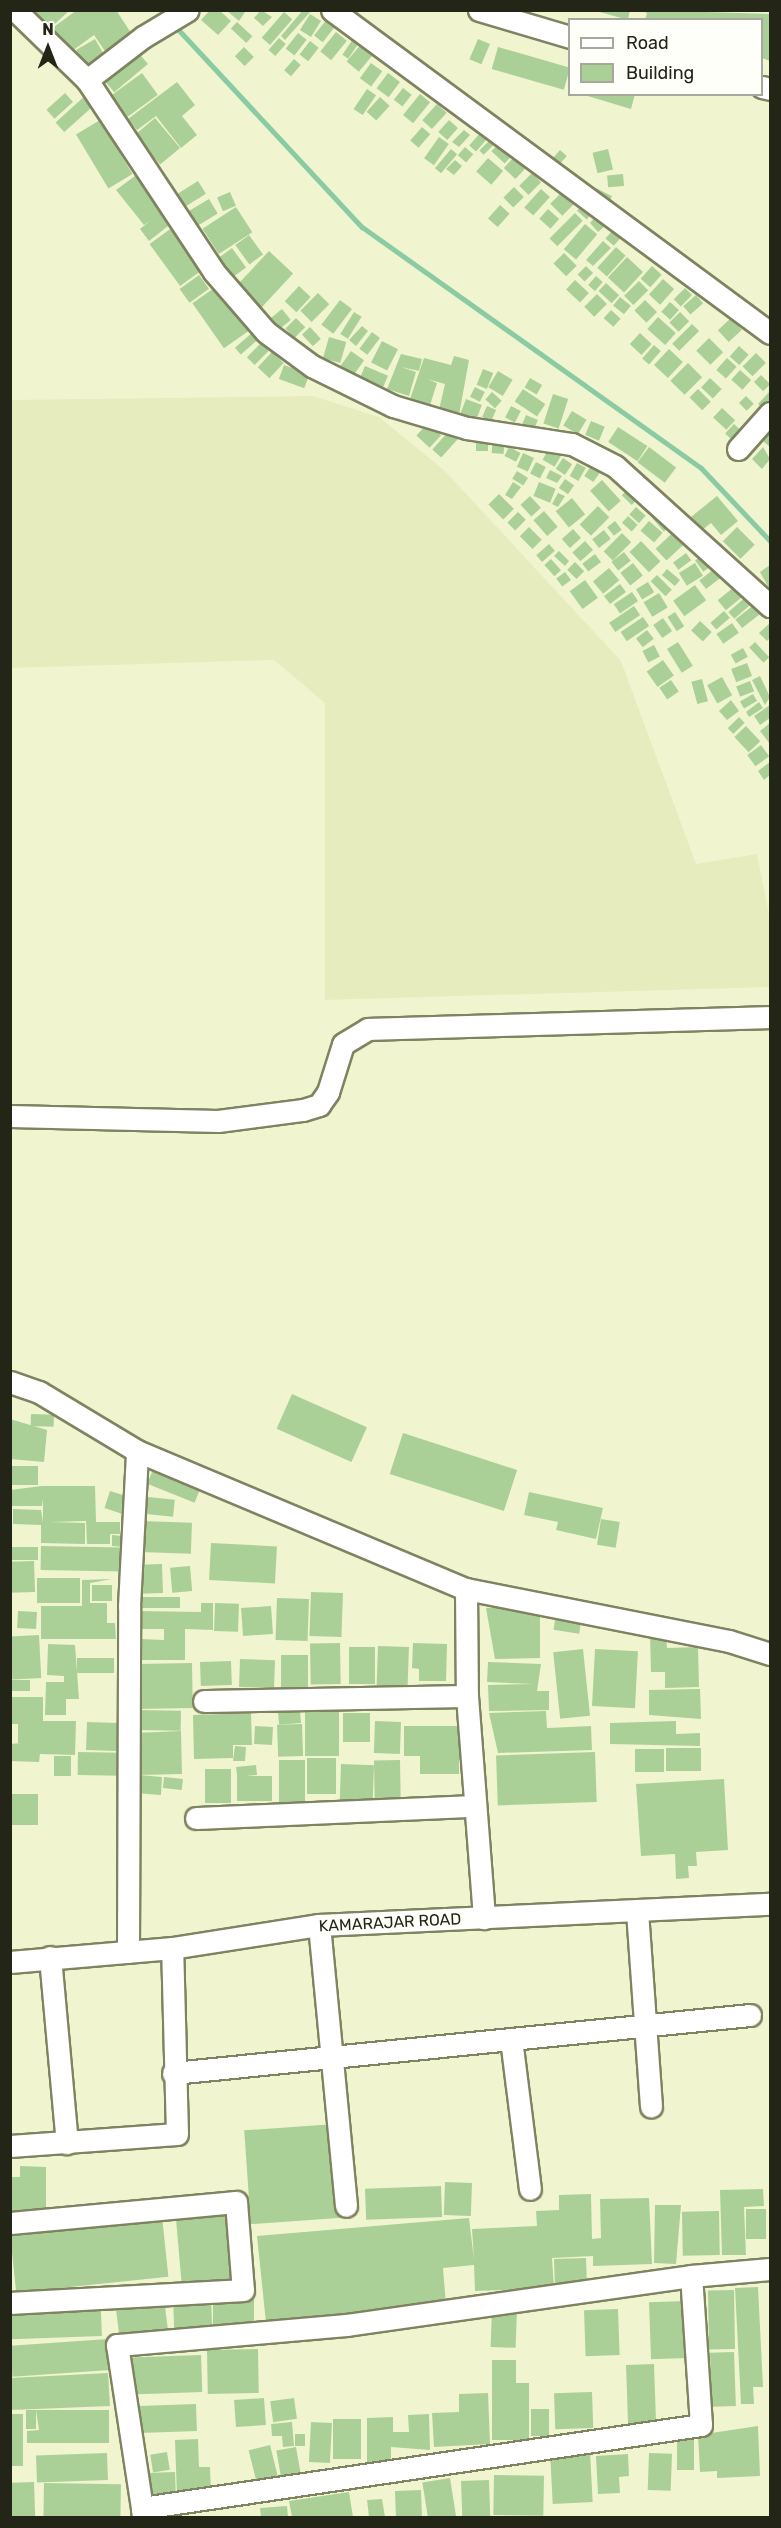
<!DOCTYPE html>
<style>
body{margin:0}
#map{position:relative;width:781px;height:2528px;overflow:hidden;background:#f0f5d0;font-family:Rubik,sans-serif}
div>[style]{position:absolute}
.built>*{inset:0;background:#e7ecbf}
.stream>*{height:5px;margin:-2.5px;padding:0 2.5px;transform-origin:2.5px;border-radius:2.5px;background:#8acba3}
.building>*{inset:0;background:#abd097;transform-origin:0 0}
.roads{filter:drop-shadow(2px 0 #7f8361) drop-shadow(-2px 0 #7f8361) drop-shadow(0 2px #7f8361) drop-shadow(0 -2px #7f8361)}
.minor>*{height:21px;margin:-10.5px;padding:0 10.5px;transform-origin:10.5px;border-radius:10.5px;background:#fff}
span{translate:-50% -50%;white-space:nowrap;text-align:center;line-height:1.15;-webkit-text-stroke:5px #fefff8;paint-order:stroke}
.street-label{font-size:16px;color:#232517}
.frame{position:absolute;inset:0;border:12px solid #232517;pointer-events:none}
.legend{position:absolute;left:568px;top:18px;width:195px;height:78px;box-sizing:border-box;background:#fefff8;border:2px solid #a6a89e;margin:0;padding:8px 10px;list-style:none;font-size:18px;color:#232517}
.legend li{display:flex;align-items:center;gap:12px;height:30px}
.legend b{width:30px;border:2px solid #a6a89e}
.north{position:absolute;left:18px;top:18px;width:60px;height:60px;-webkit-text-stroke:4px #fefff8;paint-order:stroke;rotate:0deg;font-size:16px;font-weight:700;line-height:24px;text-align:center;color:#232517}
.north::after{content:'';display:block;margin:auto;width:21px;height:27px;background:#232517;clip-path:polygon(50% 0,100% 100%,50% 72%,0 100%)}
</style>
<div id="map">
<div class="built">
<i style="clip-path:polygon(313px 396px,379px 417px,444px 470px,621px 661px,696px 864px,757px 854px,770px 919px,770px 987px,325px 1000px,325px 703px,274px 660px,11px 668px,11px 400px)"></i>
</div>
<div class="stream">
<i style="left:174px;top:25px;width:276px;rotate:47.1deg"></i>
<i style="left:362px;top:227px;width:416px;rotate:35.4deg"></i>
<i style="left:701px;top:468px;width:100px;rotate:46.6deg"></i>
</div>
<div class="building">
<i style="clip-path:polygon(28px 10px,70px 10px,47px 31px)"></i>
<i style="clip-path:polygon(77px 10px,116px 10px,133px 36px,107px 54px,94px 35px,68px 54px,51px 29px)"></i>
<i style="clip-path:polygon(210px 10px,219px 10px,231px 21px,218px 35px,201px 20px)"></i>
<i style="clip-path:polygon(226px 10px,243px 10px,245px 12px,239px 21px)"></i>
<i style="clip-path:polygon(261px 10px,272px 17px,263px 26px,254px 18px)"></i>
<i style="clip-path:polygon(303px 10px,312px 10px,285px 40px,281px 36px)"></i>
<i style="clip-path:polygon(593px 10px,630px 10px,628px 20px)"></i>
<i style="clip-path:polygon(639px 10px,770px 14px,770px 61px,762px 58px,762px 20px,645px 20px,647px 13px)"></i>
<i style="left:284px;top:12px;width:11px;height:34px;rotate:41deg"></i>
<i style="left:310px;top:14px;width:13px;height:19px;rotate:32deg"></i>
<i style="left:327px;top:19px;width:11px;height:21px;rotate:38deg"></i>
<i style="left:237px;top:22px;width:21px;height:9px;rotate:43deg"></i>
<i style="left:336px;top:32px;width:14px;height:25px;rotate:39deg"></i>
<i style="left:298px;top:33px;width:11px;height:20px;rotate:38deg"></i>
<i style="left:279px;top:38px;width:9px;height:16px;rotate:41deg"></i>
<i style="left:95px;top:39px;width:22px;height:22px;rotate:60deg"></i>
<i style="left:353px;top:39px;width:7px;height:19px;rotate:34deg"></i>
<i style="left:478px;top:39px;width:13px;height:22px;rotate:23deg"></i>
<i style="left:310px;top:41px;width:11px;height:17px;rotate:38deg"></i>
<i style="left:362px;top:43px;width:16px;height:24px;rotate:40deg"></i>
<i style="left:244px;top:47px;width:14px;height:13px;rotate:45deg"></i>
<i style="left:498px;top:47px;width:75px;height:23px;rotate:16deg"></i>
<i style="left:137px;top:51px;width:17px;height:44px;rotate:50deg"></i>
<i style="left:294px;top:59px;width:9px;height:15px;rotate:41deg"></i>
<i style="left:371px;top:63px;width:14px;height:19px;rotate:36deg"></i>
<i style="left:142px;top:73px;width:27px;height:39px;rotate:54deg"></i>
<i style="left:388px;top:73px;width:15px;height:19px;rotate:37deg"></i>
<i style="clip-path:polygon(177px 82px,195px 105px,182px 116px,197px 135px,181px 148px,156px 116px,137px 130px,128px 119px)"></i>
<i style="left:403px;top:88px;width:11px;height:15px;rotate:38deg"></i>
<i style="left:367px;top:89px;width:11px;height:24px;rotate:34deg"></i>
<i style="left:65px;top:93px;width:12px;height:25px;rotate:48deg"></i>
<i style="left:420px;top:94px;width:13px;height:27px;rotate:39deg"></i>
<i style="clip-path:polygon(581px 94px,635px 94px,631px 109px)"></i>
<i style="left:86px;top:95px;width:13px;height:41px;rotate:48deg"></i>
<i style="left:380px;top:97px;width:13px;height:20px;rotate:42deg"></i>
<i style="left:437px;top:104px;width:13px;height:22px;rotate:42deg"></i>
<i style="left:155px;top:118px;width:39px;height:26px;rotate:50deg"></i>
<i style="left:100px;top:120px;width:63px;height:28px;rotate:59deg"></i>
<i style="left:449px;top:120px;width:12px;height:16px;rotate:42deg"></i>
<i style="left:422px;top:127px;width:11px;height:18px;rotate:41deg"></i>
<i style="clip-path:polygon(464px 130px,470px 135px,459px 147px,452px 142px)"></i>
<i style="left:481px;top:132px;width:9px;height:18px;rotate:41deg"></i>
<i style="left:439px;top:137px;width:12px;height:26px;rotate:35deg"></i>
<i style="left:490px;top:140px;width:6px;height:15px;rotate:45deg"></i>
<i style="left:501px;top:141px;width:18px;height:14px;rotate:43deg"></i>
<i style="left:465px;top:147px;width:11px;height:11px;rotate:41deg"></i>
<i style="left:451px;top:149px;width:8px;height:25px;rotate:40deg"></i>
<i style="left:608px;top:149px;width:21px;height:16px;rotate:76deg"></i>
<i style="left:560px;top:150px;width:9px;height:17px;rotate:41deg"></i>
<i style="left:514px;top:157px;width:16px;height:15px;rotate:43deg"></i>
<i style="left:488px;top:158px;width:20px;height:18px;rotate:41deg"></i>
<i style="clip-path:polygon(455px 160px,462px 166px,454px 175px,446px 169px)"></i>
<i style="clip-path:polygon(139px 173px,172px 223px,149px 241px,140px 229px,150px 221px,144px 225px,116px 190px)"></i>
<i style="left:532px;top:173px;width:13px;height:18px;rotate:45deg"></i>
<i style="left:623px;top:174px;width:12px;height:16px;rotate:85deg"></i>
<i style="left:198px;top:181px;width:15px;height:26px;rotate:58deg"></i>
<i style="left:514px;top:187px;width:14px;height:15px;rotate:45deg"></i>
<i style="left:596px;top:188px;width:18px;height:8px;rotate:27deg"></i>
<i style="left:541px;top:189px;width:12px;height:25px;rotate:42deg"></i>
<i style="left:563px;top:191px;width:17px;height:18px;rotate:45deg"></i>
<i style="left:230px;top:192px;width:15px;height:14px;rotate:67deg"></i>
<i style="left:209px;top:199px;width:17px;height:24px;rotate:59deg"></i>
<i style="left:583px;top:204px;width:13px;height:9px;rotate:42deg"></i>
<i style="left:500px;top:205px;width:13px;height:18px;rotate:42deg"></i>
<i style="left:236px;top:207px;width:30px;height:40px;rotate:57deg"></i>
<i style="left:548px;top:209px;width:15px;height:13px;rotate:42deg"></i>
<i style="left:575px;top:213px;width:11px;height:36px;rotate:45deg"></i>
<i style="clip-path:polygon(596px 216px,606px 225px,598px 232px,590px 223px)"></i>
<i style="left:585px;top:224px;width:16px;height:33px;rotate:40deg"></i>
<i style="left:173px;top:227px;width:52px;height:29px;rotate:54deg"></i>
<i style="left:612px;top:231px;width:11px;height:10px;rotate:41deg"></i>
<i style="left:249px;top:235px;width:24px;height:17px;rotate:54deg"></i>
<i style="clip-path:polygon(603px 241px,611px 248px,593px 266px,586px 260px)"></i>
<i style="left:616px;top:247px;width:13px;height:28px;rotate:42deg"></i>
<i style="left:232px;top:248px;width:24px;height:18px;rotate:54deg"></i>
<i style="left:269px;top:251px;width:33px;height:47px;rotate:43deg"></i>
<i style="left:564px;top:253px;width:18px;height:15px;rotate:45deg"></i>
<i style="left:627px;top:257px;width:22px;height:28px;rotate:43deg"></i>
<i style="left:586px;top:266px;width:10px;height:12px;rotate:45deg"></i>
<i style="left:652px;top:266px;width:13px;height:17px;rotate:42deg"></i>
<i style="left:199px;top:275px;width:17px;height:24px;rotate:54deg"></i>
<i style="left:596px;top:276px;width:9px;height:12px;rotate:41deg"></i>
<i style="left:663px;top:279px;width:15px;height:21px;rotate:42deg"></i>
<i style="left:575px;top:280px;width:19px;height:13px;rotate:43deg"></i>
<i style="left:639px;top:281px;width:13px;height:21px;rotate:45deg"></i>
<i style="left:606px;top:283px;width:18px;height:11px;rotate:43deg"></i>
<i style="left:217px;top:286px;width:55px;height:30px;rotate:55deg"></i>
<i style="left:299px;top:286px;width:16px;height:21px;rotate:43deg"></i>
<i style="left:685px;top:288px;width:10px;height:16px;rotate:45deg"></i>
<i style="left:318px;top:293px;width:16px;height:25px;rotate:45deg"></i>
<i style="left:597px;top:294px;width:14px;height:18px;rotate:45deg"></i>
<i style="left:696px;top:295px;width:11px;height:17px;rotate:49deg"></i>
<i style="left:620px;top:297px;width:14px;height:11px;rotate:39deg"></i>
<i style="left:340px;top:300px;width:15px;height:31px;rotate:37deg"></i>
<i style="left:645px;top:300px;width:17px;height:15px;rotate:45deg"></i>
<i style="left:670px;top:302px;width:12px;height:13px;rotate:42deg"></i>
<i style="left:282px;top:309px;width:14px;height:14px;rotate:51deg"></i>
<i style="left:611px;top:310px;width:13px;height:11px;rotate:42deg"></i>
<i style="left:354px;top:312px;width:9px;height:26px;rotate:32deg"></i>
<i style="left:680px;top:312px;width:13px;height:15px;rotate:45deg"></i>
<i style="left:658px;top:317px;width:24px;height:16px;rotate:42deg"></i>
<i style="left:296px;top:318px;width:13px;height:15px;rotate:45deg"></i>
<i style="left:731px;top:318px;width:16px;height:18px;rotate:47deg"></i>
<i style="left:692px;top:324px;width:10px;height:28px;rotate:45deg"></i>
<i style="clip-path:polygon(362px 326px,368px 331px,356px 346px,349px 340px)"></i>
<i style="left:310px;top:327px;width:16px;height:11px;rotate:47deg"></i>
<i style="left:253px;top:332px;width:9px;height:24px;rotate:49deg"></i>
<i style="left:372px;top:332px;width:10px;height:21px;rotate:37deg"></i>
<i style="left:640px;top:333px;width:16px;height:15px;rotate:43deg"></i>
<i style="left:329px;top:337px;width:18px;height:22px;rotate:16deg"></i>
<i style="left:709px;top:338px;width:20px;height:18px;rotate:45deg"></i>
<i style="left:382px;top:341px;width:18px;height:24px;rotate:27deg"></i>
<i style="left:261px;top:343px;width:11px;height:20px;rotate:45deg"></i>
<i style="left:654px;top:345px;width:9px;height:18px;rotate:41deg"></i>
<i style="left:739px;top:346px;width:13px;height:14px;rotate:42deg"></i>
<i style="left:669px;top:349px;width:19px;height:22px;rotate:43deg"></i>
<i style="left:351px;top:351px;width:16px;height:19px;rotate:35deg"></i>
<i style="left:272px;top:352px;width:16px;height:21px;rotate:43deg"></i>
<i style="left:756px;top:353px;width:14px;height:19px;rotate:45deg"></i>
<i style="clip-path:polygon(401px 354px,422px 359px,419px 371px,401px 367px,416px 372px,409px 396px,387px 389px)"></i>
<i style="clip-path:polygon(454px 356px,469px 360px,459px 415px,439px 410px,445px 384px,427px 379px,437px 383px,430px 405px,410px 399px,424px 358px,451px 365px)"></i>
<i style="left:727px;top:358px;width:13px;height:16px;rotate:42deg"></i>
<i style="left:688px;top:363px;width:20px;height:25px;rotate:45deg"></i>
<i style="left:284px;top:365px;width:27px;height:15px;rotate:20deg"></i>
<i style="left:365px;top:366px;width:25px;height:12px;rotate:23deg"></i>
<i style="left:483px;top:369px;width:11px;height:17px;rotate:22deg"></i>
<i style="left:740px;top:370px;width:15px;height:13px;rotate:42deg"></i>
<i style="left:498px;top:371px;width:17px;height:19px;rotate:31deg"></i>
<i style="left:761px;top:375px;width:13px;height:10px;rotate:45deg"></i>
<i style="left:530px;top:378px;width:14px;height:11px;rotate:30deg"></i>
<i style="left:710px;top:378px;width:16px;height:13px;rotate:43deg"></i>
<i style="left:475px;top:387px;width:11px;height:11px;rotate:27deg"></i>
<i style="left:523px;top:389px;width:27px;height:15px;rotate:34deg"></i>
<i style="left:698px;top:389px;width:18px;height:12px;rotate:45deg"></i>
<i style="clip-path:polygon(770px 391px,770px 411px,768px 413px,758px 404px)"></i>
<i style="left:492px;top:392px;width:13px;height:10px;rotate:42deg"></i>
<i style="left:553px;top:394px;width:16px;height:31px;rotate:18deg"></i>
<i style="left:746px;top:396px;width:11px;height:10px;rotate:45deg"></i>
<i style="left:466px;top:399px;width:17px;height:17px;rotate:21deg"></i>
<i style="left:487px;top:406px;width:10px;height:12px;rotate:24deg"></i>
<i style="left:511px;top:406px;width:11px;height:13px;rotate:27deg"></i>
<i style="left:722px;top:408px;width:18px;height:13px;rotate:43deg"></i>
<i style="left:572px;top:411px;width:17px;height:17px;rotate:31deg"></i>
<i style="left:526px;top:415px;width:13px;height:11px;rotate:23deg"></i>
<i style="clip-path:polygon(770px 419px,770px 447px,757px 436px)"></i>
<i style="left:591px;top:421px;width:15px;height:15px;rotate:23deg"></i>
<i style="left:428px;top:423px;width:18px;height:17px;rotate:43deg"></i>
<i style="left:734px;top:424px;width:18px;height:13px;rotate:43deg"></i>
<i style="left:618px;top:427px;width:35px;height:18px;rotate:33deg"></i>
<i style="left:449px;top:431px;width:12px;height:25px;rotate:42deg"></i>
<i style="left:493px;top:437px;width:12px;height:16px;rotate:5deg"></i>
<i style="left:476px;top:438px;width:12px;height:13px"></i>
<i style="left:551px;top:445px;width:14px;height:17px;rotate:30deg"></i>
<i style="left:509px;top:447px;width:13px;height:10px;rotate:27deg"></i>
<i style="left:649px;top:447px;width:34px;height:19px;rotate:37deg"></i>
<i style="clip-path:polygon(763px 447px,770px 459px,762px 469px,752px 459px)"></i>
<i style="left:523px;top:453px;width:12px;height:15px;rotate:24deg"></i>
<i style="left:563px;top:458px;width:11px;height:13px;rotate:34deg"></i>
<i style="left:536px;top:462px;width:11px;height:13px;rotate:27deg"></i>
<i style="left:577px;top:463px;width:10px;height:15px;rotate:29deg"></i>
<i style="left:591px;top:466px;width:11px;height:12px;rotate:34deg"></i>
<i style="clip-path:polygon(550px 470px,562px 476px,557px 483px,546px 478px)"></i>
<i style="left:517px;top:471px;width:13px;height:9px;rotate:32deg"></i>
<i style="left:565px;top:479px;width:11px;height:11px;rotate:34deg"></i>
<i style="left:602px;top:480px;width:28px;height:16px;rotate:48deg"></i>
<i style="clip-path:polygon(513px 482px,521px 487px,512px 499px,505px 495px)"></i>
<i style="left:539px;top:482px;width:18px;height:15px;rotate:22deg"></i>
<i style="left:631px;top:486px;width:14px;height:13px;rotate:45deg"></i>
<i style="clip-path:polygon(558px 493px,565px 496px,558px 507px,552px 504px)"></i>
<i style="left:499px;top:494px;width:21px;height:15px;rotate:45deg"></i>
<i style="left:530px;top:496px;width:16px;height:13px;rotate:47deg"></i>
<i style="clip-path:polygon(717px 496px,738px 521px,721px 535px,711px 523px,702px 530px,691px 517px)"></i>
<i style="left:572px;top:498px;width:21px;height:21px;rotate:51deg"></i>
<i style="left:598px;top:506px;width:16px;height:26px;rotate:45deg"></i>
<i style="left:636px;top:507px;width:13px;height:10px;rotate:42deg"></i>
<i style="left:661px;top:510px;width:18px;height:12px;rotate:49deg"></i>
<i style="left:544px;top:511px;width:21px;height:14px;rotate:49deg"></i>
<i style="left:518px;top:512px;width:11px;height:15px;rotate:45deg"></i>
<i style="left:628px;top:516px;width:13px;height:9px;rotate:42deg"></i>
<i style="left:615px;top:521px;width:11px;height:10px;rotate:52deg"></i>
<i style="left:649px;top:521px;width:18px;height:13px;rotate:41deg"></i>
<i style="left:529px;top:527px;width:18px;height:13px;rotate:45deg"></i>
<i style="left:679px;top:527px;width:16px;height:32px;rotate:47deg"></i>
<i style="left:737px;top:527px;width:25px;height:20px;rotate:45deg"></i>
<i style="left:573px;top:529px;width:12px;height:15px;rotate:48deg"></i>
<i style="left:604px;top:530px;width:11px;height:15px;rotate:52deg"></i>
<i style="left:622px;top:533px;width:13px;height:26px;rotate:45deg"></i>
<i style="left:585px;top:541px;width:12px;height:17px;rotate:48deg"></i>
<i style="left:641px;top:541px;width:28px;height:16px;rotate:46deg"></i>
<i style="left:549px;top:544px;width:9px;height:17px;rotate:49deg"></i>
<i style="clip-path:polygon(559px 551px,569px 561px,565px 566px,554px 556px)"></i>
<i style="left:708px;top:551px;width:14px;height:16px;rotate:54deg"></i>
<i style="left:624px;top:552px;width:11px;height:16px;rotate:52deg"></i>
<i style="left:686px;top:553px;width:9px;height:16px;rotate:54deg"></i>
<i style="left:595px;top:554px;width:10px;height:16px;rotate:53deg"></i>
<i style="left:551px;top:559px;width:15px;height:9px;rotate:48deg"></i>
<i style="left:575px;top:562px;width:13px;height:11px;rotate:45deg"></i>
<i style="left:633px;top:563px;width:16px;height:16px;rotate:52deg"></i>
<i style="left:695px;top:563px;width:15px;height:19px;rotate:58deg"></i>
<i style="left:719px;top:565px;width:11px;height:25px;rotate:52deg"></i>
<i style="clip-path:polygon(770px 565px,770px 590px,760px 572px)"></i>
<i style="left:609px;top:568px;width:16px;height:21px;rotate:50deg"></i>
<i style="left:667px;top:569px;width:17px;height:8px;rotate:40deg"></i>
<i style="left:565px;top:572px;width:10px;height:11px;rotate:53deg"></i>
<i style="left:657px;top:575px;width:21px;height:9px;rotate:45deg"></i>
<i style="left:585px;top:580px;width:22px;height:19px;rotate:54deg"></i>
<i style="left:648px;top:582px;width:12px;height:14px;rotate:59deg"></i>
<i style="left:620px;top:584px;width:10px;height:20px;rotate:53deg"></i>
<i style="left:695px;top:585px;width:19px;height:27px;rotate:54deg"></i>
<i style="left:734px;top:587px;width:13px;height:21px;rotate:51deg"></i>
<i style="left:632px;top:592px;width:11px;height:22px;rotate:56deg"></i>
<i style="left:659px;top:593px;width:17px;height:18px;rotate:59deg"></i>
<i style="left:748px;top:595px;width:9px;height:26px;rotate:49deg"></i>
<i style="left:755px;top:604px;width:11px;height:25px;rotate:52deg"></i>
<i style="left:634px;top:606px;width:11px;height:30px;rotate:56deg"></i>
<i style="left:724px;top:611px;width:9px;height:18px;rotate:49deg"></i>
<i style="left:675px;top:612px;width:17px;height:9px;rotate:57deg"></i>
<i style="left:643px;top:617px;width:11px;height:27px;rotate:56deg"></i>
<i style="left:663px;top:618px;width:16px;height:12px;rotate:55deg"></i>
<i style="left:700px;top:621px;width:16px;height:13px;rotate:43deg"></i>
<i style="left:732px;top:623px;width:12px;height:19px;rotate:55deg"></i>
<i style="clip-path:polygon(770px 623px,770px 638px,767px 641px,759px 633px)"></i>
<i style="left:647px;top:630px;width:11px;height:14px;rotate:52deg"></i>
<i style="left:678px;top:642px;width:28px;height:13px;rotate:58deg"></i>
<i style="left:755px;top:642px;width:21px;height:8px;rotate:47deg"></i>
<i style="left:654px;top:645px;width:13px;height:13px;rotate:63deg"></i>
<i style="left:743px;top:648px;width:10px;height:14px;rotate:61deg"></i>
<i style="left:663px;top:660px;width:19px;height:20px;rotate:55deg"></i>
<i style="left:747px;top:663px;width:14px;height:17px;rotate:69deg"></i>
<i style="clip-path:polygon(760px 676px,770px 697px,765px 705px,752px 680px)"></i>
<i style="left:722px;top:677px;width:21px;height:17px;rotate:61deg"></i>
<i style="left:702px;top:679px;width:23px;height:11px;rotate:75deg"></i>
<i style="left:671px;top:680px;width:14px;height:14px;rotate:56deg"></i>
<i style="left:750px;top:681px;width:11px;height:15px;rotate:68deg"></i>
<i style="left:753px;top:694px;width:8px;height:15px;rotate:60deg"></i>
<i style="clip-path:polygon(731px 700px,739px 711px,727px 720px,719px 711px)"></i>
<i style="clip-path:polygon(759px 702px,763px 708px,749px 717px,746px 712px)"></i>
<i style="clip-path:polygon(770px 705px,770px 718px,760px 725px,754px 716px)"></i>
<i style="left:739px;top:717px;width:8px;height:16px;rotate:45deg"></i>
<i style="clip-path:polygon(770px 723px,770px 744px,760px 731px)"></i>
<i style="left:746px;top:726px;width:21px;height:16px;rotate:47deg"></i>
<i style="left:761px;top:745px;width:14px;height:17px;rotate:54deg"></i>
<i style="clip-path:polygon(770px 762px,770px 775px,764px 780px,758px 771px)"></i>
<i style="left:292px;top:1394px;width:82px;height:38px;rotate:24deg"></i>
<i style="left:31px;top:1414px;width:23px;height:12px;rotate:2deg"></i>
<i style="clip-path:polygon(10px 1419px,47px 1430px,44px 1462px,10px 1459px)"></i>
<i style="left:403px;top:1433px;width:120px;height:43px;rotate:18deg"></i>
<i style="left:38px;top:1466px;width:19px;height:28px;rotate:90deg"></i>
<i style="left:154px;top:1467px;width:51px;height:18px;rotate:22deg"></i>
<i style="clip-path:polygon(42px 1486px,95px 1486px,96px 1522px,120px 1522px,120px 1534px,110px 1534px,110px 1544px,87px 1544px,86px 1521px,50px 1522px,85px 1523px,85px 1544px,41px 1543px,41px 1525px,13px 1524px,13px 1509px,41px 1510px,43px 1522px,43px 1499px,42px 1506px,10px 1506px,10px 1490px)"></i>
<i style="left:110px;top:1491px;width:19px;height:18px;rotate:18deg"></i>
<i style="clip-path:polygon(529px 1492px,603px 1508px,596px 1539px,556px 1530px,558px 1522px,524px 1515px)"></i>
<i style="left:138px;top:1496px;width:37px;height:17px;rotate:6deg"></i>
<i style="left:601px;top:1519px;width:19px;height:26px;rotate:9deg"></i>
<i style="left:141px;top:1521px;width:51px;height:31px;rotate:2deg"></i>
<i style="clip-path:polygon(112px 1535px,123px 1536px,123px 1547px,112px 1546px)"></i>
<i style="left:211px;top:1543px;width:66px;height:37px;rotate:3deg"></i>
<i style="left:41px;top:1546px;width:82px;height:24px;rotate:1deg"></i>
<i style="left:10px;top:1547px;width:28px;height:13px"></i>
<i style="left:34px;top:1561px;width:31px;height:24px;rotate:88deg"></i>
<i style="left:162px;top:1564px;width:29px;height:23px;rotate:88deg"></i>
<i style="left:190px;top:1566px;width:25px;height:20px;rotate:85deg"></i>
<i style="left:37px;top:1578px;width:43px;height:25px"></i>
<i style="clip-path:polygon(112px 1579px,90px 1583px,90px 1603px,107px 1603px,107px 1623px,115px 1623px,116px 1639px,41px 1639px,41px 1606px,82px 1606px,82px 1580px)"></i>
<i style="left:92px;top:1585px;width:20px;height:16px"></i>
<i style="left:311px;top:1592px;width:32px;height:44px;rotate:2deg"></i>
<i style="left:138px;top:1597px;width:42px;height:11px"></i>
<i style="left:277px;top:1598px;width:32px;height:42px;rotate:2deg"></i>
<i style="clip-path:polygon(201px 1603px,213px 1603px,213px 1630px,185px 1629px,185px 1660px,141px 1660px,141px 1639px,164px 1640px,164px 1629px,137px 1629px,137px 1611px,201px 1612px)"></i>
<i style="left:215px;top:1603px;width:24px;height:28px;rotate:2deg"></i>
<i style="left:271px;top:1606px;width:28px;height:30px;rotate:86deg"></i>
<i style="clip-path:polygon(540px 1606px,540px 1658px,495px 1659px,486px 1608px)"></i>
<i style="left:18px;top:1611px;width:19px;height:17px;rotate:3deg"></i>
<i style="left:556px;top:1614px;width:26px;height:16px;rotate:9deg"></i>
<i style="clip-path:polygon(650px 1634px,666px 1634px,667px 1648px,698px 1647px,699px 1687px,665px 1688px,665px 1672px,651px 1672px)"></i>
<i style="left:39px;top:1635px;width:43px;height:29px;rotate:87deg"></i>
<i style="left:340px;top:1643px;width:41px;height:30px;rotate:89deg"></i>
<i style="clip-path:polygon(413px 1643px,447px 1644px,446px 1681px,419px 1681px,419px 1669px,412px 1668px)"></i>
<i style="clip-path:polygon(48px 1644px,75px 1645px,79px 1699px,66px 1699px,66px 1715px,45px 1715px,46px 1682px,64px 1682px,64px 1676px,47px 1675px)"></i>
<i style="left:378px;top:1646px;width:31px;height:39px;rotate:2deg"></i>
<i style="left:349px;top:1647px;width:26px;height:37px"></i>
<i style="left:583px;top:1649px;width:67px;height:30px;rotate:84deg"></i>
<i style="left:595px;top:1649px;width:43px;height:57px;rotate:3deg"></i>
<i style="left:281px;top:1655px;width:27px;height:33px"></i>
<i style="left:114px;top:1658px;width:15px;height:37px;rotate:90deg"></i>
<i style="left:240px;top:1659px;width:35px;height:28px;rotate:2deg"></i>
<i style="left:231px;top:1661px;width:24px;height:31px;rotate:88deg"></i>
<i style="clip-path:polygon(488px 1662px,541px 1664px,537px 1691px,549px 1691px,549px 1710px,489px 1711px,488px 1685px,534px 1684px,487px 1682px)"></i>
<i style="left:192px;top:1663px;width:45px;height:56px;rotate:89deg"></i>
<i style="left:10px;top:1680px;width:20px;height:11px"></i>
<i style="clip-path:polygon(700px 1689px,701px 1719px,649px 1715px,649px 1690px)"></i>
<i style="clip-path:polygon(10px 1697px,43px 1697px,43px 1721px,76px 1721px,75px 1755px,40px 1754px,39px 1762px,10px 1761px,10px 1744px,22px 1743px,18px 1743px,18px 1724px,10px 1724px)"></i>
<i style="left:136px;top:1710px;width:45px;height:20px;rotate:1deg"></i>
<i style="left:300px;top:1711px;width:12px;height:22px;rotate:85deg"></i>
<i style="left:305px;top:1711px;width:34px;height:45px"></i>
<i style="clip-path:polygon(546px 1711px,547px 1728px,591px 1726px,592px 1750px,498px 1753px,489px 1713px)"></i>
<i style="clip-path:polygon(251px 1713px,252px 1745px,233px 1745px,233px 1758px,194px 1759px,193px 1715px)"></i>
<i style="left:343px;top:1713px;width:27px;height:29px"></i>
<i style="left:375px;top:1721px;width:26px;height:32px;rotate:2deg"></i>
<i style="clip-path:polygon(676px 1721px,676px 1734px,700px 1733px,700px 1746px,610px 1744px,610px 1723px)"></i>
<i style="left:87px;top:1722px;width:31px;height:28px;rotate:2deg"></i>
<i style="left:302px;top:1724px;width:32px;height:25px;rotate:88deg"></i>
<i style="left:255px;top:1726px;width:18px;height:18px;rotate:3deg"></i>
<i style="left:404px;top:1726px;width:60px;height:30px"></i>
<i style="clip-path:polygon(181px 1731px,182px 1774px,139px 1775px,162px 1777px,161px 1795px,134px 1793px,135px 1733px)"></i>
<i style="clip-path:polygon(235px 1746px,246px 1747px,245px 1761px,233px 1761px)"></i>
<i style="left:666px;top:1748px;width:35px;height:23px"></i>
<i style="left:635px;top:1749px;width:29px;height:23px"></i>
<i style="left:78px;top:1752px;width:43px;height:23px;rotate:1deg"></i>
<i style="left:595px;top:1752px;width:50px;height:99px;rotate:88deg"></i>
<i style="left:54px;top:1756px;width:17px;height:20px"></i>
<i style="left:459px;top:1756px;width:18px;height:39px;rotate:90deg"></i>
<i style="left:307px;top:1758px;width:29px;height:36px"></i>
<i style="left:279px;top:1760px;width:26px;height:42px"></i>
<i style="left:400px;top:1760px;width:43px;height:26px;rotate:89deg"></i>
<i style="left:341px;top:1764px;width:33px;height:39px;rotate:2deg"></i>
<i style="left:256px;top:1765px;width:10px;height:20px;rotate:84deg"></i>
<i style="left:205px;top:1769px;width:26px;height:34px"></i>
<i style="left:272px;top:1776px;width:25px;height:35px;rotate:90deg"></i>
<i style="left:164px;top:1777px;width:19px;height:11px;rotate:6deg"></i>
<i style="clip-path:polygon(724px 1779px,728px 1850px,696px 1852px,697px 1866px,688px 1866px,689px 1878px,676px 1879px,675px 1854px,641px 1856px,636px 1784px)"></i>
<i style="left:10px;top:1794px;width:28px;height:31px"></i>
<i style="left:335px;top:2124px;width:94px;height:91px;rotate:86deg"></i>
<i style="clip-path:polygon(20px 2166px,46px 2167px,46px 2215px,10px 2215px,10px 2177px,20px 2177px)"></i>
<i style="left:445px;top:2182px;width:27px;height:33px;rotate:2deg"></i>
<i style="left:441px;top:2186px;width:31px;height:76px;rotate:88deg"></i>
<i style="clip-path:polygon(763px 2189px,764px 2206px,744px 2207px,746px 2255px,722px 2255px,720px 2190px)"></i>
<i style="clip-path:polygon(591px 2194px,592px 2239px,601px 2238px,600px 2199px,649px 2198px,652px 2264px,593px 2266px,593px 2256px,552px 2258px,554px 2288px,475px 2291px,474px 2265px,443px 2268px,446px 2305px,266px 2323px,257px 2236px,469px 2218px,474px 2260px,472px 2229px,537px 2226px,536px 2211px,559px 2210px,559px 2195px)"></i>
<i style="clip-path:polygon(231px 2203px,238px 2281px,182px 2288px,176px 2219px,187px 2218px,186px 2207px)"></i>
<i style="clip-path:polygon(655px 2205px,681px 2205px,676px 2264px,654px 2263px)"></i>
<i style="left:746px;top:2209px;width:20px;height:30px"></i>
<i style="left:719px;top:2211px;width:44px;height:37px;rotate:89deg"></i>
<i style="left:162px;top:2216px;width:61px;height:153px;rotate:84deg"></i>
<i style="left:586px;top:2258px;width:26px;height:32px;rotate:88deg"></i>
<i style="clip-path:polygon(758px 2287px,763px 2387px,753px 2387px,754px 2404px,741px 2404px,735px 2288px)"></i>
<i style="left:734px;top:2290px;width:59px;height:26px;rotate:89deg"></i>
<i style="left:254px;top:2294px;width:34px;height:41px;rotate:90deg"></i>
<i style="left:211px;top:2296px;width:36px;height:38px;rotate:88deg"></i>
<i style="left:164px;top:2298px;width:35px;height:49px;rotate:83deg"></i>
<i style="left:685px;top:2301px;width:57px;height:36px;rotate:88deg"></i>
<i style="left:492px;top:2308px;width:25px;height:39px;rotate:2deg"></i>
<i style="left:618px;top:2309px;width:46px;height:34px;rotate:88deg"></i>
<i style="left:101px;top:2311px;width:25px;height:91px;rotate:88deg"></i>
<i style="left:108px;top:2339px;width:31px;height:98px;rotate:86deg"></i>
<i style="left:258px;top:2349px;width:44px;height:51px;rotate:89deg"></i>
<i style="left:734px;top:2352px;width:54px;height:24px;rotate:88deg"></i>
<i style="left:201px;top:2355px;width:37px;height:71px;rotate:88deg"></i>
<i style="clip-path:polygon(492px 2360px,516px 2360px,516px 2383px,529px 2383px,529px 2440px,492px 2440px)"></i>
<i style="left:654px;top:2364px;width:58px;height:28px;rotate:88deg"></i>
<i style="clip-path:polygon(108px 2373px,110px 2406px,36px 2409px,36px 2404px,36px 2409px,10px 2410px,10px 2378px)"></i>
<i style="left:592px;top:2392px;width:36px;height:38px;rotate:88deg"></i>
<i style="clip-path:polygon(488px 2393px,490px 2444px,434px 2447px,432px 2413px,459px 2412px,459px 2394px)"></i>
<i style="left:264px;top:2398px;width:27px;height:30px;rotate:86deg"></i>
<i style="left:294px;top:2398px;width:21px;height:24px;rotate:82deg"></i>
<i style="left:196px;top:2404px;width:27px;height:57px;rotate:88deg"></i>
<i style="left:549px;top:2409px;width:27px;height:18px;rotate:90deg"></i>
<i style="left:26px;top:2410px;width:10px;height:19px"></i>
<i style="clip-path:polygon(36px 2410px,109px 2410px,109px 2443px,27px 2443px,27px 2431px,39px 2430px)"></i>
<i style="left:10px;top:2414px;width:13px;height:52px"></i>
<i style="clip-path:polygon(429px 2414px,430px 2450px,391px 2447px,391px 2462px,367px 2462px,367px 2418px,393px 2417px,393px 2432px,409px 2432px,408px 2415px)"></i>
<i style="left:333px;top:2419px;width:28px;height:40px"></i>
<i style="clip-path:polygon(292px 2422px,294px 2446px,283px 2447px,282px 2436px,272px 2436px,271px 2424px)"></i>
<i style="left:311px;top:2422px;width:21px;height:40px;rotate:3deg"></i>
<i style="clip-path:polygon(758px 2426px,760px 2476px,717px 2478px,717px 2471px,700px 2472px,698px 2435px)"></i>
<i style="left:295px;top:2434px;width:10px;height:12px"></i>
<i style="clip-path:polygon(198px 2439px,199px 2467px,210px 2467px,211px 2495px,177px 2496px,175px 2440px)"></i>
<i style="left:677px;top:2439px;width:17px;height:31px"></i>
<i style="left:270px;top:2445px;width:37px;height:22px;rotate:76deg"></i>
<i style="left:296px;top:2447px;width:29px;height:20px;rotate:80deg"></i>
<i style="left:590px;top:2451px;width:51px;height:40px;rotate:87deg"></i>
<i style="left:167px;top:2452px;width:18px;height:17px;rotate:81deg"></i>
<i style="left:107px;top:2453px;width:27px;height:71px;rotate:88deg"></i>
<i style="left:649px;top:2453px;width:23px;height:37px;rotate:2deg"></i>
<i style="clip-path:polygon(628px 2454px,629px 2476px,619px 2477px,620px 2493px,598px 2494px,596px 2456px)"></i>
<i style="left:175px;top:2472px;width:28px;height:28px;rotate:88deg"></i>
<i style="left:494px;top:2475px;width:50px;height:40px;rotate:1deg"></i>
<i style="left:450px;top:2478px;width:39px;height:28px;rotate:81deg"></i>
<i style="left:489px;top:2480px;width:37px;height:28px;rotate:88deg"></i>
<i style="left:34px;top:2482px;width:35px;height:24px;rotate:88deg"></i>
<i style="left:44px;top:2483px;width:77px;height:34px;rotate:1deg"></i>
<i style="left:421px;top:2490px;width:27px;height:26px;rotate:88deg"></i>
<i style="clip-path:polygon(349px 2492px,353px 2517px,292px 2517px,289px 2501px)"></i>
<i style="clip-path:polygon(382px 2499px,385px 2517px,369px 2517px,367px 2500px)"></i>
<i style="clip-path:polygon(287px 2506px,288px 2517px,261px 2517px,260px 2508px)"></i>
</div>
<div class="roads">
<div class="minor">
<i style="left:15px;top:10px;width:100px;rotate:44.2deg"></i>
<i style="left:87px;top:80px;width:230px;rotate:56.5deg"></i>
<i style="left:214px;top:272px;width:79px;rotate:49.1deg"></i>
<i style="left:266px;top:332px;width:57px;rotate:36.5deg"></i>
<i style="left:312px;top:366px;width:90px;rotate:26.3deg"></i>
<i style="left:393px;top:406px;width:77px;rotate:16.6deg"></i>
<i style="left:467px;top:428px;width:106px;rotate:8.7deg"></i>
<i style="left:572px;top:444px;width:48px;rotate:27.1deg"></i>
<i style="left:615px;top:466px;width:209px;rotate:42.1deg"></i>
<i style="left:332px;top:10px;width:544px;rotate:36.41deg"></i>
<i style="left:479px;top:10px;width:95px;rotate:16.5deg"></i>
<i style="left:87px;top:80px;width:71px;rotate:-37.5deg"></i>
<i style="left:143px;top:37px;width:52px;rotate:-31deg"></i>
<i style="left:762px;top:87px;width:8px;rotate:14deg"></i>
<i style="left:738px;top:449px;width:48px;rotate:-48.4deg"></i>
<i style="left:10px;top:1116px;width:208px;rotate:1.4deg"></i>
<i style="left:218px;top:1121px;width:86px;rotate:-7.4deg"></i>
<i style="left:303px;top:1110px;width:17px;rotate:-17deg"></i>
<i style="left:319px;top:1105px;width:16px;rotate:-55deg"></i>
<i style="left:328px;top:1092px;width:50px;rotate:-72.6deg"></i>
<i style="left:343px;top:1044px;width:29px;rotate:-31deg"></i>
<i style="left:368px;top:1029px;width:402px;rotate:-1.7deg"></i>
<i style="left:10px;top:1382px;width:31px;rotate:19deg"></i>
<i style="left:39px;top:1392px;width:114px;rotate:31deg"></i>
<i style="left:137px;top:1451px;width:357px;rotate:22.8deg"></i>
<i style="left:466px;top:1589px;width:268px;rotate:11.2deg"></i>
<i style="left:729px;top:1641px;width:43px;rotate:17.6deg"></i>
<i style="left:466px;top:1589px;width:107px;rotate:89.5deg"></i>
<i style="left:467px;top:1696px;width:223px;rotate:85.6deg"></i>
<i style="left:204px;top:1701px;width:263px;rotate:-1.1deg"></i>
<i style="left:196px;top:1818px;width:279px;rotate:-2.5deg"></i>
<i style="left:637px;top:1911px;width:196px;rotate:85.9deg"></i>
<i style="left:319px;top:1925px;width:282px;rotate:84.5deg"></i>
<i style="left:128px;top:1952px;width:346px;rotate:-89.8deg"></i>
<i style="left:129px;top:1606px;width:155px;rotate:-87deg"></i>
<i style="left:50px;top:1957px;width:187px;rotate:84.8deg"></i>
<i style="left:10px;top:1962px;width:163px;rotate:-4.9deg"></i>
<i style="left:172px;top:1948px;width:149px;rotate:-8.9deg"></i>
<i style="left:319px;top:1925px;width:451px;rotate:-2.7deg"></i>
<i style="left:511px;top:2039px;width:151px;rotate:82.8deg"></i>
<i style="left:173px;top:2073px;width:580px;rotate:-5.74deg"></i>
<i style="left:10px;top:2146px;width:167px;rotate:-4.1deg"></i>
<i style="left:177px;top:2134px;width:186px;rotate:-91.5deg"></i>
<i style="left:10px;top:2223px;width:227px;rotate:-5.3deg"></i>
<i style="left:236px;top:2202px;width:88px;rotate:85.5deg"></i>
<i style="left:243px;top:2290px;width:233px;rotate:176.8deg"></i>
<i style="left:142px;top:2508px;width:165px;rotate:-98.7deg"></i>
<i style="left:117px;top:2345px;width:231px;rotate:-5deg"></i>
<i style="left:347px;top:2325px;width:347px;rotate:-8.1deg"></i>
<i style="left:143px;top:2518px;width:10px;rotate:-96deg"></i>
<i style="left:142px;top:2508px;width:565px;rotate:-8.45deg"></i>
<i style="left:701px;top:2425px;width:149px;rotate:-93.8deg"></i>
<i style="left:691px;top:2276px;width:79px;rotate:-5.1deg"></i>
</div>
</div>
<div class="street-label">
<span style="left:390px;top:1923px;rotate:-3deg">KAMARAJAR ROAD</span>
</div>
<div class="frame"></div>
<ul class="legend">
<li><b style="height:8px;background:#fff"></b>Road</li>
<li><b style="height:16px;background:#abd097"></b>Building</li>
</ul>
<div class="north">N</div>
</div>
